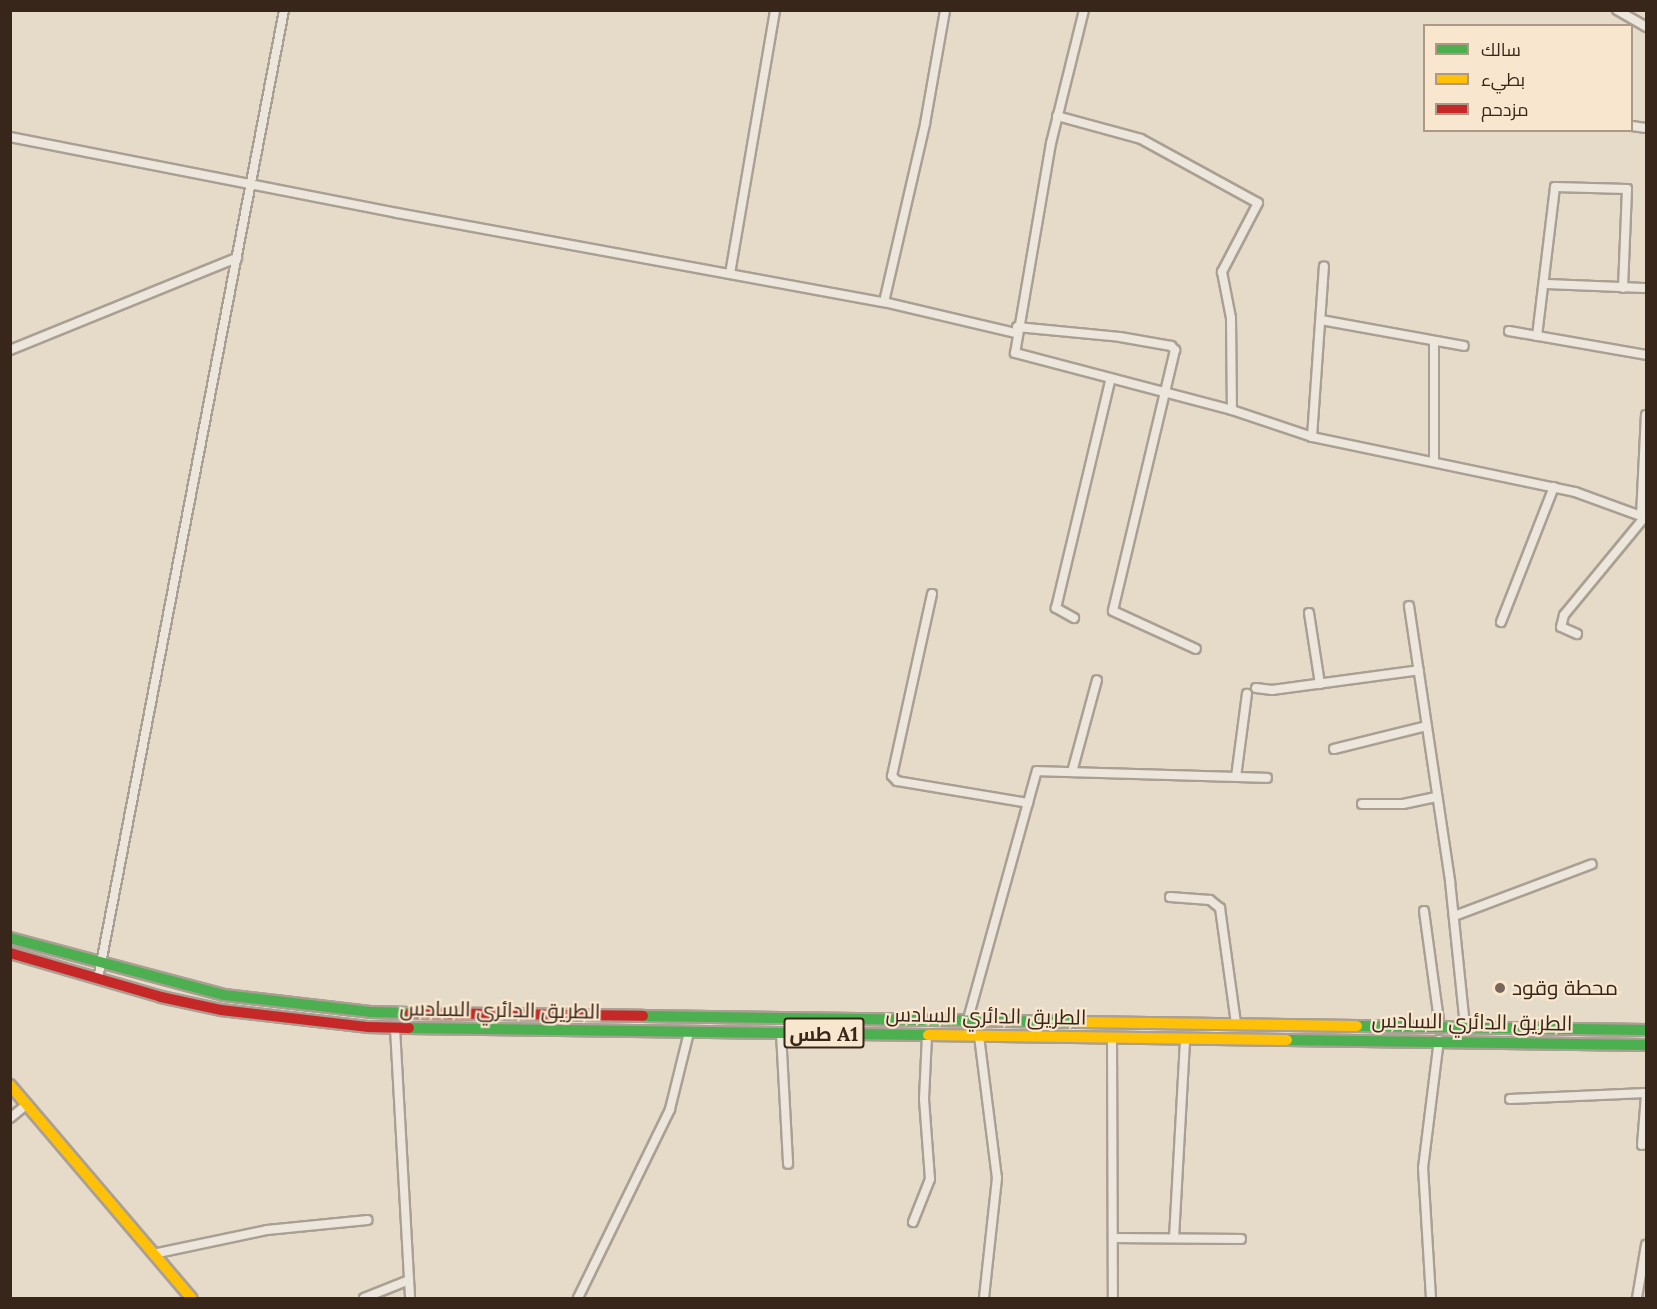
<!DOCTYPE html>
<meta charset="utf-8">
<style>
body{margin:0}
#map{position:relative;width:1657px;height:1309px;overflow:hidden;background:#e6dac9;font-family:Lora,Cairo,serif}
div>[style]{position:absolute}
.roads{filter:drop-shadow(2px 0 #aa9f93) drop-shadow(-2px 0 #aa9f93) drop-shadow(0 2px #aa9f93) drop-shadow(0 -2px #aa9f93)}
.street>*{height:8px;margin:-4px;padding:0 4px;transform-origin:4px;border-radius:4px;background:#ede6dc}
.fast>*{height:10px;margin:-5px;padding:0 5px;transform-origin:5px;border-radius:5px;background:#4caf50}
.slow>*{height:10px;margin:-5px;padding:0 5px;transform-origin:5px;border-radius:5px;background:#ffc107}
.jam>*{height:10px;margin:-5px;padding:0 5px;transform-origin:5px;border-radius:5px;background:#c62828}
.dots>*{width:16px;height:16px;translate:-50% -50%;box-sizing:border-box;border:3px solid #f8e7ce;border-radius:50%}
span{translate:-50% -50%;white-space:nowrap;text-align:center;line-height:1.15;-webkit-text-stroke:4.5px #f8e7ce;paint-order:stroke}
.shield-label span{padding:2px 4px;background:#f8e7ce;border:2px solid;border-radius:4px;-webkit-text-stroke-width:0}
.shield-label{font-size:20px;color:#39261b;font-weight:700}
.poi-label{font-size:21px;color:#39261b}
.left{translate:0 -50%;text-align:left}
.street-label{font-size:21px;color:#39261b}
.frame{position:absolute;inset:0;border:12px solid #39261b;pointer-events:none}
.legend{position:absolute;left:1423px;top:24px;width:210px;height:108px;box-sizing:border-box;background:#f8e7ce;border:2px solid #ac9a86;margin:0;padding:8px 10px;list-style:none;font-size:18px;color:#39261b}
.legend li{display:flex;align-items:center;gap:12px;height:30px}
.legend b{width:30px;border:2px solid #ac9a86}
</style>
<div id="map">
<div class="roads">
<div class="street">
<i style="left:1084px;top:10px;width:137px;rotate:103.9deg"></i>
<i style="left:1051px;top:143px;width:213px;rotate:99.7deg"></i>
<i style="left:1015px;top:353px;width:224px;rotate:14.7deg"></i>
<i style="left:1232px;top:410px;width:84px;rotate:18.6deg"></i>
<i style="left:1312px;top:437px;width:269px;rotate:11.8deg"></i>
<i style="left:1575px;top:492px;width:76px;rotate:20.1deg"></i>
<i style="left:1617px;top:10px;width:34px;rotate:30deg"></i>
<i style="left:1057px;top:116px;width:87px;rotate:15.3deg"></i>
<i style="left:1141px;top:139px;width:133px;rotate:28.7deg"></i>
<i style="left:1258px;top:203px;width:78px;rotate:117.6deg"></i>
<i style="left:1222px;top:272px;width:47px;rotate:78.9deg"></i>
<i style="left:1231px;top:318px;width:92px;rotate:89.4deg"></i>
<i style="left:1632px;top:126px;width:14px;rotate:8deg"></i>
<i style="left:10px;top:137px;width:394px;rotate:11.1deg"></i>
<i style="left:397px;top:213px;width:495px;rotate:10.4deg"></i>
<i style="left:884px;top:302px;width:135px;rotate:13.3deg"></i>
<i style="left:730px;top:274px;width:268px;rotate:-80.3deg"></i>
<i style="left:1545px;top:284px;width:101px;rotate:2.3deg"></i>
<i style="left:884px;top:302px;width:183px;rotate:-77deg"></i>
<i style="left:925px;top:124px;width:116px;rotate:-80deg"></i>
<i style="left:1321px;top:320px;width:145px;rotate:10.3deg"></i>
<i style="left:1017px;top:327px;width:103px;rotate:5.5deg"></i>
<i style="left:1120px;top:337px;width:52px;rotate:10deg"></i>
<i style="left:1171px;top:346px;width:6px;rotate:45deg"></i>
<i style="left:1175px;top:350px;width:268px;rotate:103.4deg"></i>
<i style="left:1113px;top:611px;width:91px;rotate:24.6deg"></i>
<i style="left:1509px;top:331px;width:139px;rotate:9.9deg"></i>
<i style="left:1537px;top:336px;width:150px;rotate:-83.1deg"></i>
<i style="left:1555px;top:187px;width:72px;rotate:1.6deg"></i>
<i style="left:1627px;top:189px;width:99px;rotate:92.3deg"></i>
<i style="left:1434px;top:341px;width:119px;rotate:90deg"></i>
<i style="left:10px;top:350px;width:245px;rotate:-22.1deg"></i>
<i style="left:1312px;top:437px;width:171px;rotate:-86deg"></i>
<i style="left:1641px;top:516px;width:101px;rotate:-87.2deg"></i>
<i style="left:932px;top:594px;width:186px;rotate:102.4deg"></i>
<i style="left:892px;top:776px;width:7px;rotate:45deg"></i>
<i style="left:897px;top:781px;width:133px;rotate:9.5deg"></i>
<i style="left:1409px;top:606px;width:278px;rotate:81.5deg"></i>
<i style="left:1450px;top:881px;width:147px;rotate:84.1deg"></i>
<i style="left:1309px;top:613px;width:72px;rotate:81.2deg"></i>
<i style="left:1074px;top:618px;width:21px;rotate:-151deg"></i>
<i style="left:1056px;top:608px;width:233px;rotate:-76.6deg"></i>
<i style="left:1501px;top:622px;width:145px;rotate:-68.6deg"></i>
<i style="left:1577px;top:634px;width:17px;rotate:-156deg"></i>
<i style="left:1561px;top:627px;width:12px;rotate:-76deg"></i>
<i style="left:1564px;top:615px;width:126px;rotate:-50.5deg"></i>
<i style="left:1256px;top:688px;width:16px;rotate:7deg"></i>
<i style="left:1272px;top:690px;width:148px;rotate:-7.7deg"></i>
<i style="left:1334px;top:749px;width:95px;rotate:-14deg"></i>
<i style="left:1072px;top:772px;width:95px;rotate:-74.8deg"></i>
<i style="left:1236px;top:777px;width:84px;rotate:-82.5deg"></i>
<i style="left:1362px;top:804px;width:41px"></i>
<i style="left:1403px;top:804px;width:35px;rotate:-12deg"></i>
<i style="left:1170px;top:897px;width:40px;rotate:4.3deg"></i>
<i style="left:1210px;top:900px;width:13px;rotate:39deg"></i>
<i style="left:1220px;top:908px;width:117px;rotate:82.1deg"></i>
<i style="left:1424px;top:911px;width:118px;rotate:82.2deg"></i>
<i style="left:1454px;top:916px;width:147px;rotate:-20.6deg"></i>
<i style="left:98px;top:979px;width:987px;rotate:-79.13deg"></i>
<i style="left:968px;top:1019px;width:257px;rotate:-74.5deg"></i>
<i style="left:1037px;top:771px;width:230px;rotate:1.7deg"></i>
<i style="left:395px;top:1028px;width:270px;rotate:86.8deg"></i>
<i style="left:781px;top:1033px;width:131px;rotate:86.9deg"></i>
<i style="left:979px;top:1036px;width:143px;rotate:82.8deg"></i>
<i style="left:997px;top:1178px;width:121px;rotate:96.2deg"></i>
<i style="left:1112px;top:1038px;width:260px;rotate:89.8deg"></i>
<i style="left:1510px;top:1099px;width:136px;rotate:-2.5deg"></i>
<i style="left:10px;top:1118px;width:22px;rotate:-39deg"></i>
<i style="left:1642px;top:1145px;width:50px;rotate:-85.4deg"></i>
<i style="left:913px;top:1222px;width:46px;rotate:-68.4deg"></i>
<i style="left:930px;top:1179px;width:80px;rotate:-94.3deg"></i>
<i style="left:924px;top:1099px;width:64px;rotate:-87.3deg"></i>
<i style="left:1113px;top:1238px;width:128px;rotate:0.4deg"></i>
<i style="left:1174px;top:1238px;width:199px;rotate:-86.8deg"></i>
<i style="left:153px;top:1254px;width:116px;rotate:-11.9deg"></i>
<i style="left:267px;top:1230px;width:101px;rotate:-5.7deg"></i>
<i style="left:364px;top:1298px;width:48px;rotate:-21.8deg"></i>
<i style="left:578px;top:1298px;width:210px;rotate:-64deg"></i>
<i style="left:670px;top:1109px;width:79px;rotate:-76.1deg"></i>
<i style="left:1431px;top:1298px;width:130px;rotate:-93.5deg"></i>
<i style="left:1423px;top:1168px;width:129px;rotate:-82.9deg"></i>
<i style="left:1637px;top:1298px;width:54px;rotate:-80.4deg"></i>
</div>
<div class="fast">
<i style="left:10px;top:938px;width:221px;rotate:14.9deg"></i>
<i style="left:224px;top:995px;width:147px;rotate:6.6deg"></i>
<i style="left:370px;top:1012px;width:40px;rotate:1.4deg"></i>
<i style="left:643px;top:1016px;width:436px;rotate:0.8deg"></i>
<i style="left:1357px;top:1026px;width:289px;rotate:0.8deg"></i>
<i style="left:409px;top:1028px;width:519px;rotate:0.77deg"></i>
<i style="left:1287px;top:1040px;width:359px;rotate:0.8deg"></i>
</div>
<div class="slow">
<i style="left:1079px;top:1022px;width:278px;rotate:0.8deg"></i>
<i style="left:928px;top:1035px;width:359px;rotate:0.8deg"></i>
<i style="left:10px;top:1085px;width:280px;rotate:49.6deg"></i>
</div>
<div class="jam">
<i style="left:10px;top:953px;width:157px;rotate:16.2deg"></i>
<i style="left:161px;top:997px;width:61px;rotate:12.2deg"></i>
<i style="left:221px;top:1010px;width:149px;rotate:6.6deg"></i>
<i style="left:369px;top:1027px;width:40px;rotate:1.4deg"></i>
<i style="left:410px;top:1013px;width:233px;rotate:0.7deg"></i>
</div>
</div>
<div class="dots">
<i style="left:1500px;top:988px;background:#766558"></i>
</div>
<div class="shield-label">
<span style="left:824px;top:1033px">طس A1</span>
</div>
<div class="poi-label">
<span class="left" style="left:1512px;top:988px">محطة وقود</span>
</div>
<div class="street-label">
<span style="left:500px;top:1010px;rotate:1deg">الطريق الدائري السادس</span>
<span style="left:986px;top:1016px;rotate:1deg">الطريق الدائري السادس</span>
<span style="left:1472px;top:1022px;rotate:1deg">الطريق الدائري السادس</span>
</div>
<div class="frame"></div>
<ul class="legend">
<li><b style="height:8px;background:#4caf50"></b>سالك</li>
<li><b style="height:8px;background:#ffc107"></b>بطيء</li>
<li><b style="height:8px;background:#c62828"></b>مزدحم</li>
</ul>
</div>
